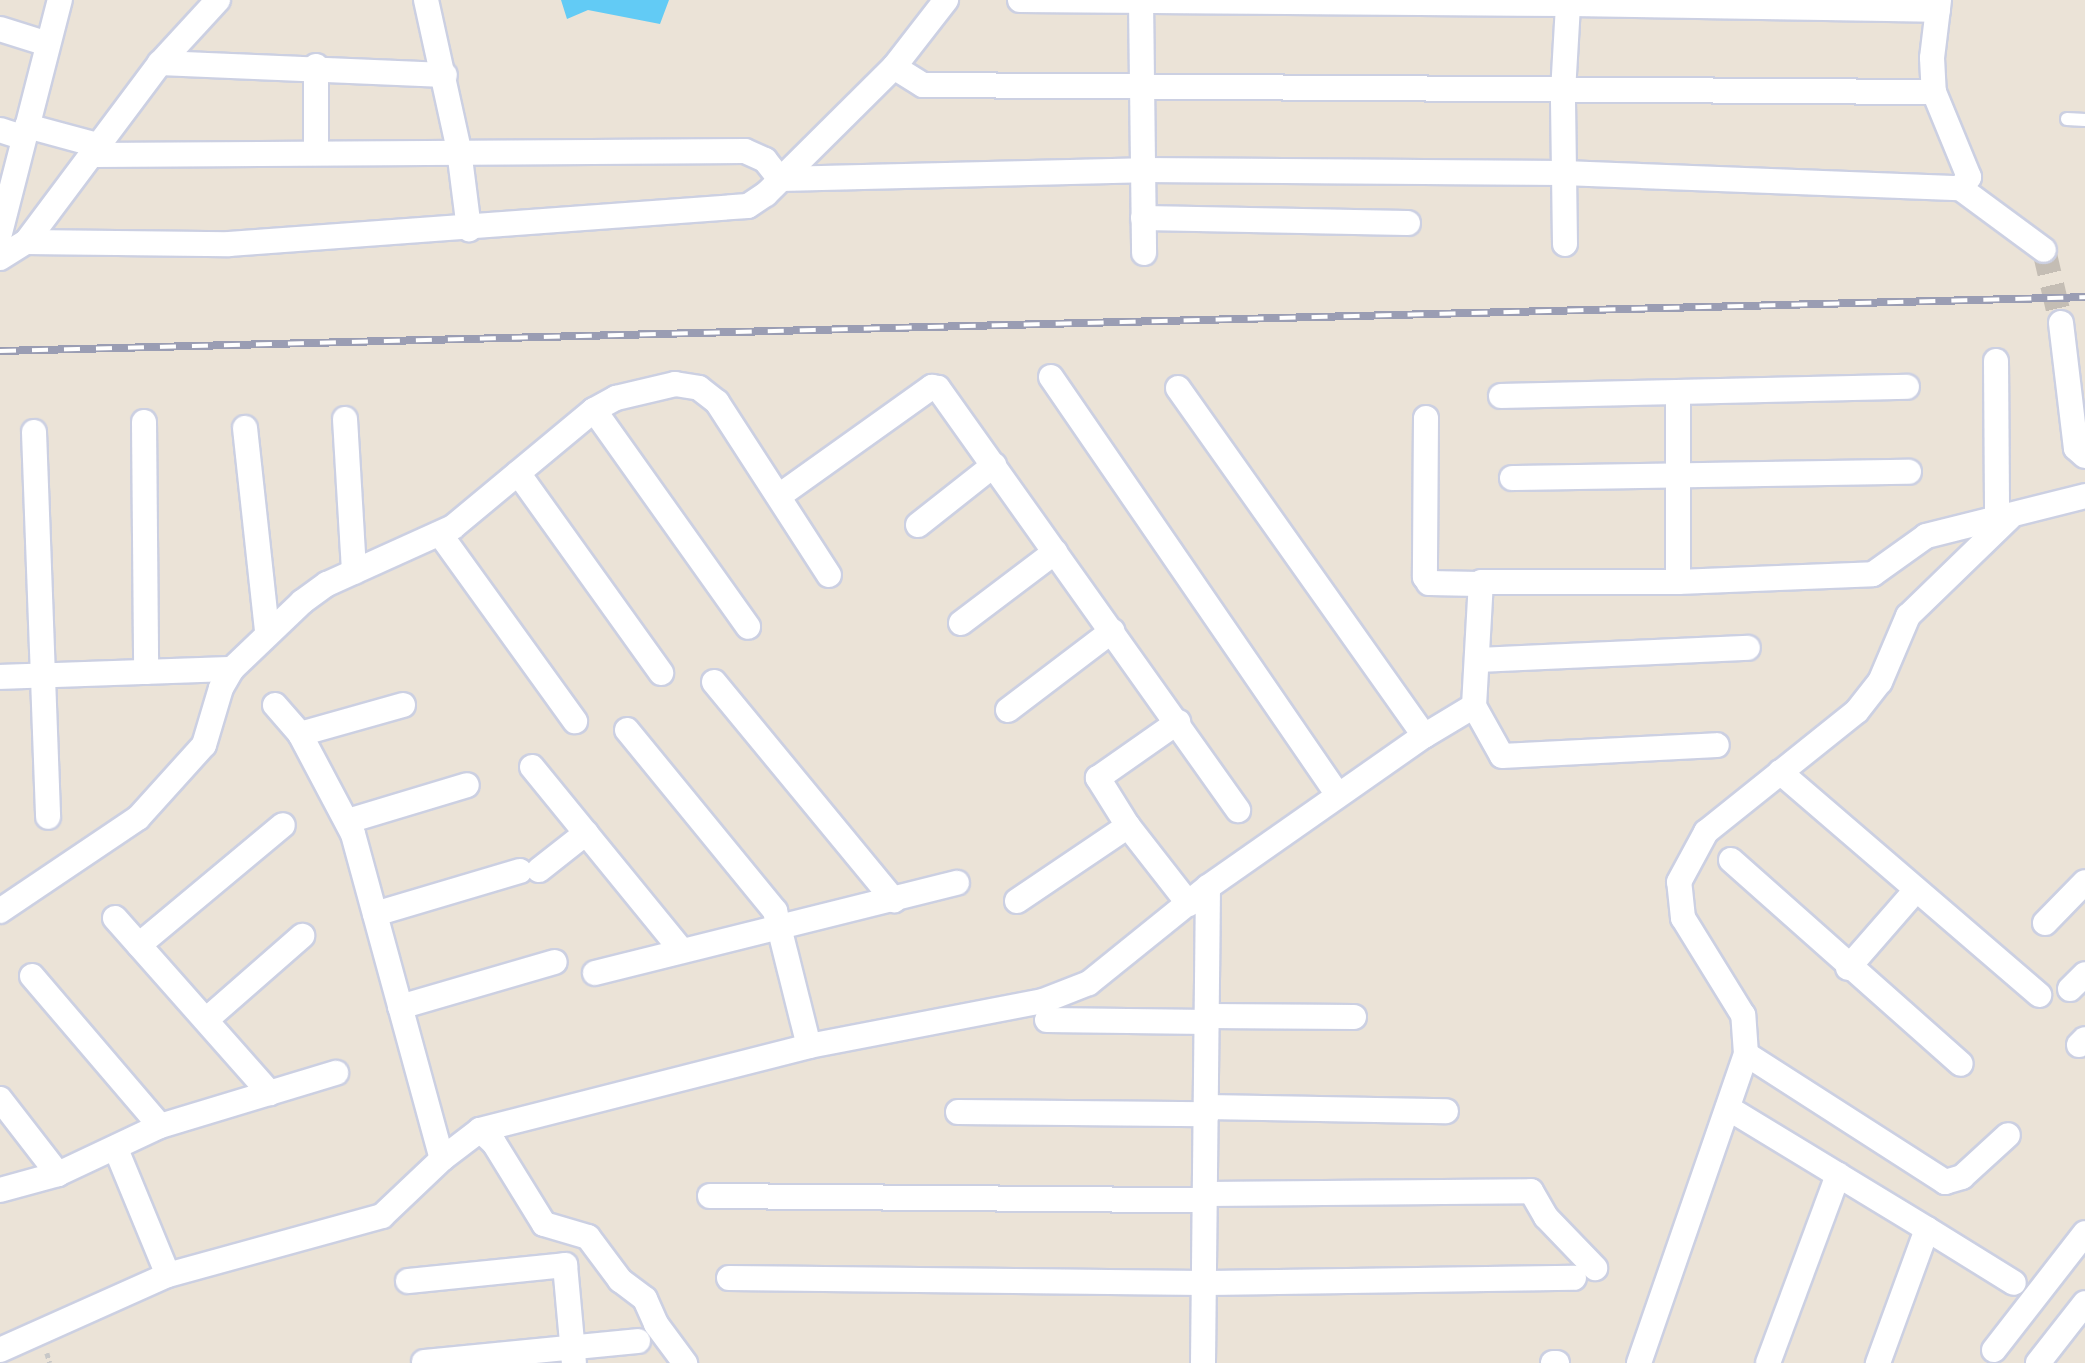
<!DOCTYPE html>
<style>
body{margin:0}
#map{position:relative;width:2085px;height:1363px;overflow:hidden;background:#ebe3d7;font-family:"Alegreya Sans",sans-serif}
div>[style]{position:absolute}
.water>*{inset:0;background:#62cbf5}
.street-tunnel>*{height:24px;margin-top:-12px;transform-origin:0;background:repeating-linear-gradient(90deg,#c4bdb4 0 24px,transparent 0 36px)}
.path>*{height:4.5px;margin-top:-2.25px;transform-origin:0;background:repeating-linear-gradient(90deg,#c7c7c7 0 5px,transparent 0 8.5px)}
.roads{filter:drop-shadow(2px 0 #ccd0e2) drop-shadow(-2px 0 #ccd0e2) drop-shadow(0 2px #ccd0e2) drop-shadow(0 -2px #ccd0e2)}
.lane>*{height:12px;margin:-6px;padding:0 6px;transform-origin:6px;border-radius:6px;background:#fff}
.street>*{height:24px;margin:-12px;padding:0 12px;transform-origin:12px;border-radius:12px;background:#fff}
.rail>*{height:8px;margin-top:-4px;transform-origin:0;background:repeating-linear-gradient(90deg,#fff 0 16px,#9a9db3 0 32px);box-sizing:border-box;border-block:2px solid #9a9db3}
span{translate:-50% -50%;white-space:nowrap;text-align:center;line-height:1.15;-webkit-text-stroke:7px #fff;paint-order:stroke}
</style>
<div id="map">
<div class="water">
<i style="clip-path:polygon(561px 0,669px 0,660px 24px,588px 10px,567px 19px)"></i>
</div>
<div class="street-tunnel">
<i style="left:2044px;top:250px;width:75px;rotate:76.9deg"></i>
</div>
<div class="path">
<i style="left:47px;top:1353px;width:10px;rotate:73deg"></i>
</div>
<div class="roads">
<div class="lane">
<i style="left:2067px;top:119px;width:18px;rotate:3deg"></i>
</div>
<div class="street">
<i style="left:218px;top:0;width:86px;rotate:132.6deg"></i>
<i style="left:160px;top:63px;width:224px;rotate:126.8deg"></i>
<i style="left:26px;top:242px;width:203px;rotate:0.6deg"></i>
<i style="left:229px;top:244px;width:520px;rotate:-4.19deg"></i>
<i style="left:748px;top:206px;width:22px;rotate:-34deg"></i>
<i style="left:766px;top:194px;width:180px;rotate:-44.8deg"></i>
<i style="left:894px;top:67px;width:85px;rotate:-52.2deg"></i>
<i style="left:426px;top:0;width:154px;rotate:77.6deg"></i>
<i style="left:459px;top:150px;width:80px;rotate:82.8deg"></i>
<i style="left:1020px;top:0;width:548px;rotate:0.42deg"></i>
<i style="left:1568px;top:4px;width:4px;rotate:-90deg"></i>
<i style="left:1141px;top:0;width:253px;rotate:89.3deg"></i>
<i style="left:1939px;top:0;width:58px;rotate:96.9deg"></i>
<i style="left:1932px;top:58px;width:34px;rotate:87deg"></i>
<i style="left:1934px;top:92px;width:92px;rotate:67.6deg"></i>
<i style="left:1969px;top:177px;width:14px;rotate:129deg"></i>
<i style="left:0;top:29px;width:50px;rotate:17.4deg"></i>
<i style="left:160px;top:63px;width:285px;rotate:2.4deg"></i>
<i style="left:316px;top:66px;width:87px;rotate:90deg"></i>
<i style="left:894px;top:67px;width:34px;rotate:32deg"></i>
<i style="left:923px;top:85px;width:1011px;rotate:0.4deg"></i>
<i style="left:27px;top:126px;width:77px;rotate:15.1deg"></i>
<i style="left:0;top:130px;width:25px;rotate:18deg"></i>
<i style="left:94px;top:155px;width:651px;rotate:-0.35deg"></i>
<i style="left:745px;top:151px;width:22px;rotate:24deg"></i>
<i style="left:765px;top:160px;width:24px;rotate:52deg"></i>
<i style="left:780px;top:179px;width:363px;rotate:-1.4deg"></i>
<i style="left:1143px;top:170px;width:420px;rotate:0.4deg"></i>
<i style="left:1563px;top:173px;width:397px;rotate:2.2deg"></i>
<i style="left:1960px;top:188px;width:104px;rotate:36.4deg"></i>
<i style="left:1143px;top:218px;width:265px;rotate:1.1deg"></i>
<i style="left:0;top:233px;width:241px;rotate:-75.6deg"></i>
<i style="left:1565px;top:244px;width:152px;rotate:-90.8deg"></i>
<i style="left:1563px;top:92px;width:88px;rotate:-86.7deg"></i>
<i style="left:1568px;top:4px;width:370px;rotate:0.9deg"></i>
<i style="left:0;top:258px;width:31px;rotate:-32deg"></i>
<i style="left:2061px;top:323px;width:126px;rotate:83.2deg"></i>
<i style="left:2076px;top:448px;width:12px;rotate:42deg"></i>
<i style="left:1996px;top:361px;width:158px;rotate:89.6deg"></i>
<i style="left:1051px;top:377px;width:507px;rotate:55.53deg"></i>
<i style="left:1178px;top:388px;width:426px;rotate:54.7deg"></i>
<i style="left:1678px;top:392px;width:190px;rotate:90deg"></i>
<i style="left:1501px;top:396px;width:406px;rotate:-1.3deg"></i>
<i style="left:594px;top:410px;width:266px;rotate:54.6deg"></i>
<i style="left:1426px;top:418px;width:159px;rotate:90.4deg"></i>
<i style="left:1425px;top:577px;width:7px;rotate:56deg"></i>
<i style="left:1429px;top:583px;width:50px;rotate:1.1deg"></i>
<i style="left:345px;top:419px;width:153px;rotate:86.6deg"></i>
<i style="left:144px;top:422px;width:250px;rotate:89.5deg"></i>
<i style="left:245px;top:428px;width:204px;rotate:83.8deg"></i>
<i style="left:34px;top:432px;width:385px;rotate:87.9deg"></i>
<i style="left:518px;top:473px;width:246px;rotate:54.4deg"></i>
<i style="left:1512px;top:478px;width:397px;rotate:-0.9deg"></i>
<i style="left:779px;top:496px;width:188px;rotate:-35.5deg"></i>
<i style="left:932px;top:387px;width:6px;rotate:9deg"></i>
<i style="left:938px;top:388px;width:518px;rotate:54.59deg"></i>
<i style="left:918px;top:525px;width:97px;rotate:-38.3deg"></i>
<i style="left:440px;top:534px;width:231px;rotate:54.2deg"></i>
<i style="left:961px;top:623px;width:118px;rotate:-37.1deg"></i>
<i style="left:1479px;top:660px;width:269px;rotate:-2.6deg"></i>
<i style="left:0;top:677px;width:232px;rotate:-2deg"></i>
<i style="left:714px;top:682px;width:283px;rotate:50.5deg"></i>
<i style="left:275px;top:705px;width:38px;rotate:49deg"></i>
<i style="left:300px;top:734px;width:113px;rotate:62.1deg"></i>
<i style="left:353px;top:834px;width:337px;rotate:74.7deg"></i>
<i style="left:1474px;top:706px;width:57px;rotate:60.8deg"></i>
<i style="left:1502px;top:756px;width:215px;rotate:-2.9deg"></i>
<i style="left:1008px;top:710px;width:131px;rotate:-37.2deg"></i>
<i style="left:627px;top:730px;width:234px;rotate:50.7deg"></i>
<i style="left:775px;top:911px;width:139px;rotate:75.9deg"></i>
<i style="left:300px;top:734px;width:107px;rotate:-15.7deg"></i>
<i style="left:532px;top:767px;width:237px;rotate:50.8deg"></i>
<i style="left:1780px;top:772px;width:342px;rotate:40.7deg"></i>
<i style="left:348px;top:821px;width:124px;rotate:-16.8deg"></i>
<i style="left:1128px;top:826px;width:57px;rotate:-122deg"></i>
<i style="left:1098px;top:778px;width:98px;rotate:-35deg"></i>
<i style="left:1731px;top:860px;width:307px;rotate:41.6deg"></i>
<i style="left:539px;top:870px;width:60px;rotate:-38.2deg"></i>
<i style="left:1017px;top:901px;width:134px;rotate:-34deg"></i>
<i style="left:1128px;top:826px;width:99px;rotate:52deg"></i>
<i style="left:0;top:911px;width:166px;rotate:-34deg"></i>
<i style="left:138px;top:818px;width:98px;rotate:-47.9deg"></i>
<i style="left:204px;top:745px;width:59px;rotate:-73.4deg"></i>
<i style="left:221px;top:688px;width:22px;rotate:-60deg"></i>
<i style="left:232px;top:669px;width:97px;rotate:-43.7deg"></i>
<i style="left:302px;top:602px;width:31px;rotate:-36deg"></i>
<i style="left:327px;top:584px;width:138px;rotate:-24.3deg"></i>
<i style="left:453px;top:527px;width:183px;rotate:-39.7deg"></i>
<i style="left:594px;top:410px;width:25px;rotate:-29deg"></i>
<i style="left:616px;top:398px;width:61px;rotate:-13.3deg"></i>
<i style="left:675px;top:384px;width:24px;rotate:9deg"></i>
<i style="left:699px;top:388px;width:23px;rotate:38deg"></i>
<i style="left:717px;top:402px;width:206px;rotate:57.1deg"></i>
<i style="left:375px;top:914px;width:151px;rotate:-16.5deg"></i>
<i style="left:115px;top:918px;width:234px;rotate:48.5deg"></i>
<i style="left:2045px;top:923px;width:57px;rotate:-45.7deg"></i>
<i style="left:139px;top:945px;width:187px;rotate:-39.8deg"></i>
<i style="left:1848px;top:968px;width:103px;rotate:-48.9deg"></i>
<i style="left:595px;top:973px;width:373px;rotate:-14deg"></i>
<i style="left:32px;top:976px;width:197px;rotate:49.5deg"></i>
<i style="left:2070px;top:989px;width:21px;rotate:-45deg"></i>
<i style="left:400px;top:1007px;width:161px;rotate:-16.2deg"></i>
<i style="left:1208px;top:1016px;width:146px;rotate:0.4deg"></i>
<i style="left:206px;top:1020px;width:128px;rotate:-41.2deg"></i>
<i style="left:1047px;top:1020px;width:161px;rotate:0.7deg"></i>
<i style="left:2079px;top:1045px;width:8px;rotate:-45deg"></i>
<i style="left:1746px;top:1054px;width:237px;rotate:32.7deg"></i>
<i style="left:1945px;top:1182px;width:18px;rotate:-16deg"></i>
<i style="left:1962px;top:1177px;width:62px;rotate:-42.4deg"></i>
<i style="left:0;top:1099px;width:95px;rotate:52.3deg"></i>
<i style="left:1207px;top:1107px;width:239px;rotate:1deg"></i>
<i style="left:1728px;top:1108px;width:233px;rotate:31.3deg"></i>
<i style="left:1927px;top:1229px;width:143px;rotate:110.1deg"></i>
<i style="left:958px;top:1112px;width:249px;rotate:0.5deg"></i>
<i style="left:480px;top:1130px;width:19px;rotate:43deg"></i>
<i style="left:494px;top:1143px;width:95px;rotate:58.3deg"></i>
<i style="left:544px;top:1224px;width:46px;rotate:16.5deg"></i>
<i style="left:588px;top:1237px;width:54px;rotate:53.3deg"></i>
<i style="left:620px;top:1280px;width:31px;rotate:37deg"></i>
<i style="left:645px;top:1299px;width:27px;rotate:66deg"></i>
<i style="left:656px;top:1324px;width:49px;rotate:53.4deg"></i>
<i style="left:116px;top:1149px;width:136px;rotate:67.6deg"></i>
<i style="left:0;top:1190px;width:60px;rotate:-15.4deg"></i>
<i style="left:58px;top:1174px;width:113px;rotate:-25.2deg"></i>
<i style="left:160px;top:1126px;width:184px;rotate:-16.8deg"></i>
<i style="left:1206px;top:1194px;width:325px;rotate:-0.5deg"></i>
<i style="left:1531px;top:1191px;width:30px;rotate:60deg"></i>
<i style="left:1546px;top:1217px;width:71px;rotate:46.1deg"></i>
<i style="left:710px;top:1196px;width:495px;rotate:0.5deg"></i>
<i style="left:1927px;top:1229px;width:102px;rotate:31.8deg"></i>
<i style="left:729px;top:1278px;width:475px;rotate:0.6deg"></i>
<i style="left:1204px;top:1283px;width:370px;rotate:-0.8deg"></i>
<i style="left:408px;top:1281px;width:158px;rotate:-5.8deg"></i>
<i style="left:565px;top:1265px;width:98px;rotate:84.8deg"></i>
<i style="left:0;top:1350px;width:184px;rotate:-24.1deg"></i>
<i style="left:168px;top:1275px;width:222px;rotate:-15.4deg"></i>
<i style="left:382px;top:1216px;width:83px;rotate:-43.5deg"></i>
<i style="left:442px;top:1159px;width:48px;rotate:-37.3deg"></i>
<i style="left:480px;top:1130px;width:340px;rotate:-14.3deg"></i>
<i style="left:809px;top:1046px;width:238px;rotate:-10.9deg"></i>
<i style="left:1043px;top:1001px;width:49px;rotate:-21.4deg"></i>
<i style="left:1089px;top:983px;width:153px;rotate:-38.9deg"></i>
<i style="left:1208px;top:887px;width:264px;rotate:-35deg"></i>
<i style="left:1424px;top:736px;width:58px;rotate:-31deg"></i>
<i style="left:1474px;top:706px;width:124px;rotate:-86.8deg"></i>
<i style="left:1481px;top:582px;width:197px"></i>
<i style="left:1678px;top:582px;width:195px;rotate:-2.3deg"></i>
<i style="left:1873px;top:574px;width:65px;rotate:-35.6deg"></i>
<i style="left:1926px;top:536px;width:164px;rotate:-14.1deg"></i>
<i style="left:1994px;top:1350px;width:148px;rotate:-52.1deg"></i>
<i style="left:424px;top:1362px;width:215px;rotate:-5.6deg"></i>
<i style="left:1203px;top:1363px;width:476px;rotate:-89.4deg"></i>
<i style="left:1553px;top:1363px;width:4px"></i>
<i style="left:1639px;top:1363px;width:327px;rotate:-70.9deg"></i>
<i style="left:1746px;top:1054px;width:39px;rotate:-94deg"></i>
<i style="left:1743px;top:1015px;width:114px;rotate:-121.7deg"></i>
<i style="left:1683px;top:918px;width:36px;rotate:-96deg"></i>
<i style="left:1679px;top:882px;width:57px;rotate:-61.6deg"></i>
<i style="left:1706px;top:832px;width:193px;rotate:-38.7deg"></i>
<i style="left:1857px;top:711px;width:37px;rotate:-52deg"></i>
<i style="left:1880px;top:682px;width:72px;rotate:-67deg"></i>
<i style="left:1908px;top:616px;width:141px;rotate:-44.1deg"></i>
<i style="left:1768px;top:1363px;width:201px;rotate:-69.6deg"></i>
<i style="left:2038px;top:1363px;width:76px;rotate:-51.9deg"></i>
</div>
</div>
<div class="rail">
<i style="left:0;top:351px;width:2086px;rotate:-1.48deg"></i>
</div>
</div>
